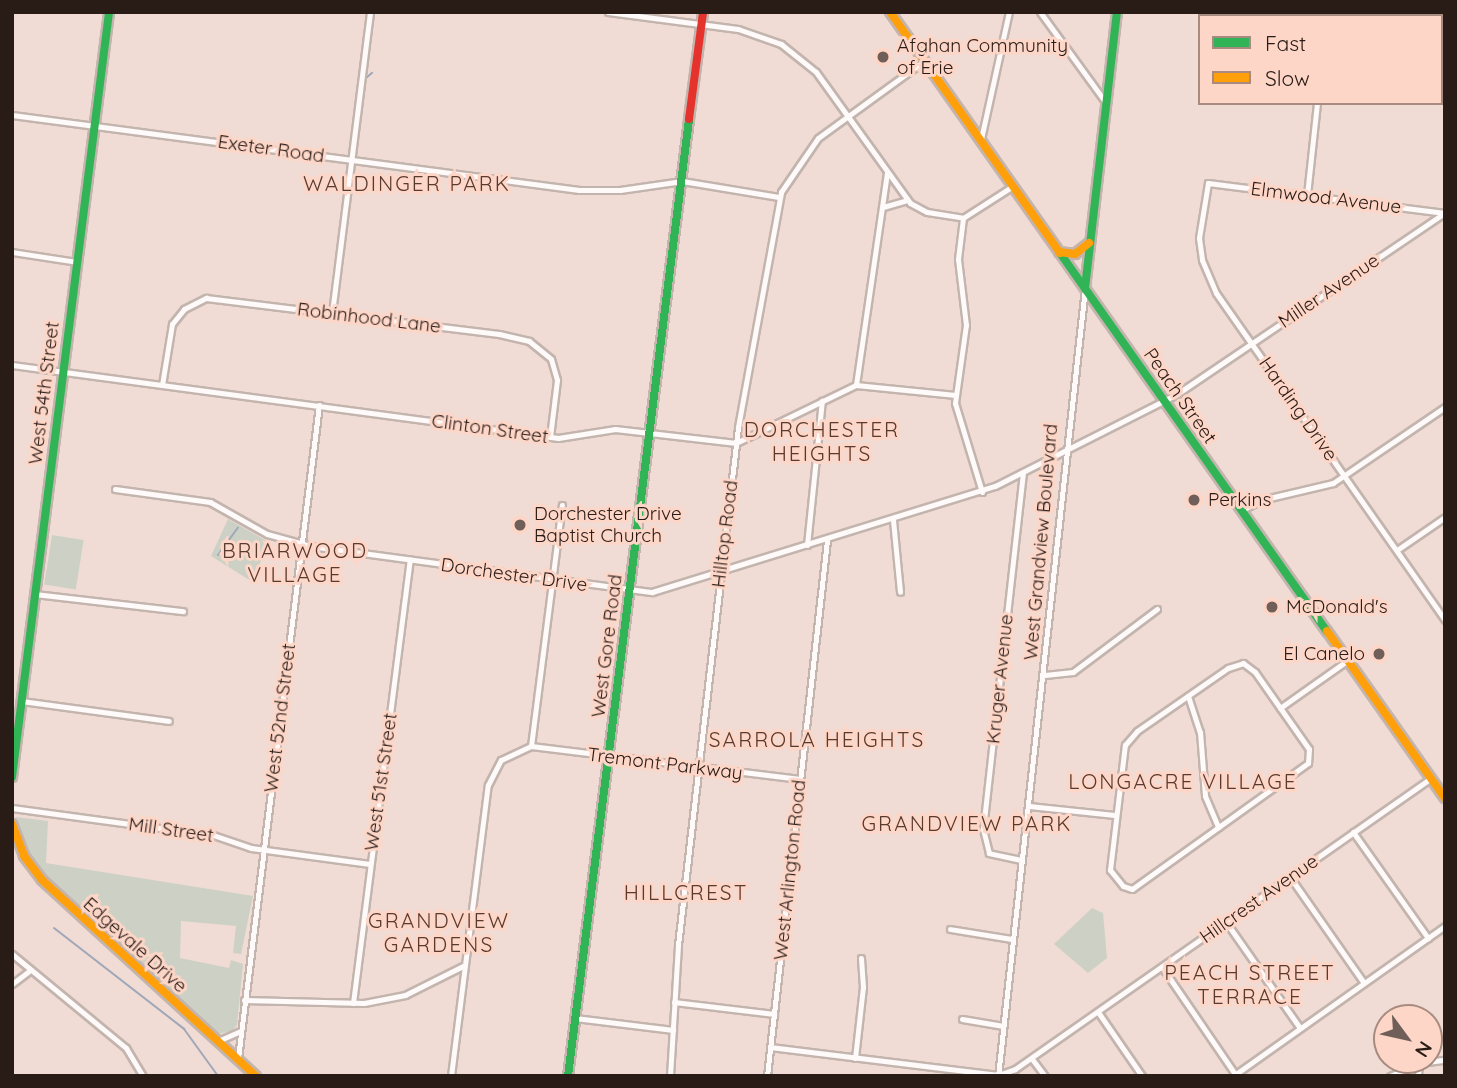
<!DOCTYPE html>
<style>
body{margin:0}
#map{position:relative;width:1457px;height:1088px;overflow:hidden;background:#f0dcd4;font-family:Quicksand,sans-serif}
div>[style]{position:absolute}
.green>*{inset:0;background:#cdd1c5;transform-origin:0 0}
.stream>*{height:2px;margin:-1px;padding:0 1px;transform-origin:1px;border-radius:1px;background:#9fa7b9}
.roads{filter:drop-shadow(2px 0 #c3b4ae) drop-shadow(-2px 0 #c3b4ae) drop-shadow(0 2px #c3b4ae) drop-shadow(0 -2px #c3b4ae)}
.street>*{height:5px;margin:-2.5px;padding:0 2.5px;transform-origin:2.5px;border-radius:2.5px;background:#fdfaf9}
.fast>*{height:8px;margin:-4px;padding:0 4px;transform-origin:4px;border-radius:4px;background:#30b455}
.slow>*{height:8px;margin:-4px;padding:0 4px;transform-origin:4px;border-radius:4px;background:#ff9f0a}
.jam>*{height:8px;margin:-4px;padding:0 4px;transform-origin:4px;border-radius:4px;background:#e5322d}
.dots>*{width:19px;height:19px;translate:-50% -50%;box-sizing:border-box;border:4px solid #fdd6c7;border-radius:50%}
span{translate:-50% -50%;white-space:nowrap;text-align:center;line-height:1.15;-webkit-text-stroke:6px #fdd6c7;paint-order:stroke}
.poi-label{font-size:19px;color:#291b16}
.left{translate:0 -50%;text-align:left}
.right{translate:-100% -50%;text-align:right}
.street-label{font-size:19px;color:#291b16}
.neighbourhood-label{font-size:21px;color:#583a2e;letter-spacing:2px}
.frame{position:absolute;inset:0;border:14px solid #291b16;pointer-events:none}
.legend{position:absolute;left:1198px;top:14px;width:245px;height:91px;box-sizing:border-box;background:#fdd6c7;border:2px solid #a88b80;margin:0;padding:9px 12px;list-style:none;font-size:21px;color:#291b16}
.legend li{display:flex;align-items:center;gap:14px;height:35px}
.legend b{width:35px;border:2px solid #a88b80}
.north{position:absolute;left:1373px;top:1004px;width:70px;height:70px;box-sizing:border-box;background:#fdd6c7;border:2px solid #a88b80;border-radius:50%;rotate:123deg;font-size:19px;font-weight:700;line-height:28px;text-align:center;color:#291b16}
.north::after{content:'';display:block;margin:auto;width:24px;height:32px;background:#6f5f58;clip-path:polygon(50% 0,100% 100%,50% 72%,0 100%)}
</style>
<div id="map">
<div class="green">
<i style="clip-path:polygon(228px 519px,270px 543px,251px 581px,211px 556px)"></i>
<i style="left:52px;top:535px;width:32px;height:50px;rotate:9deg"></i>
<i style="clip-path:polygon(16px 817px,48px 821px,46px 863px,253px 896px,241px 954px,233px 953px,236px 926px,181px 921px,180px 958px,229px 968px,231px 960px,243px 964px,237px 1025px,232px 1031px,217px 1034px,204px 1023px,48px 880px,29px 856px)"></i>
<i style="clip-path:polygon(1092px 908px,1103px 913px,1107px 958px,1088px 973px,1054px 944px)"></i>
</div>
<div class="stream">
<i style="left:366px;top:78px;width:8px;rotate:-40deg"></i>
<i style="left:218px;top:555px;width:34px;rotate:-54deg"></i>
<i style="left:54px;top:928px;width:165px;rotate:37.8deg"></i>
<i style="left:184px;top:1029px;width:58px;rotate:54.1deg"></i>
</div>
<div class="roads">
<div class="street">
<i style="left:608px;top:12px;width:131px;rotate:7.5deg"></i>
<i style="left:738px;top:29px;width:46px;rotate:19.2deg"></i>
<i style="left:781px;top:44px;width:45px;rotate:38.7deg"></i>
<i style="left:816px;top:72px;width:161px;rotate:54.3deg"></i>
<i style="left:910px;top:203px;width:19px;rotate:28deg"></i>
<i style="left:927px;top:212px;width:36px;rotate:9deg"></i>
<i style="left:1040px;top:12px;width:112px;rotate:54deg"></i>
<i style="left:1242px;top:16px;width:4px;rotate:-76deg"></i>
<i style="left:1327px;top:16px;width:4px;rotate:-76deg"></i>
<i style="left:1432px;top:16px;width:4px;rotate:-90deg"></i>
<i style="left:12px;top:115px;width:572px;rotate:7.54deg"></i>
<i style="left:579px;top:190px;width:41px"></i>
<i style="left:620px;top:190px;width:63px;rotate:-8.3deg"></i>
<i style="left:682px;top:181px;width:98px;rotate:9.4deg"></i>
<i style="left:981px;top:139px;width:130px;rotate:-77.6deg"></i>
<i style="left:1307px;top:195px;width:93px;rotate:-83.8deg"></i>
<i style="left:883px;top:207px;width:25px;rotate:-16deg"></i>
<i style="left:1445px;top:213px;width:239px;rotate:-172.8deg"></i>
<i style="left:1208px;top:183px;width:56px;rotate:99.3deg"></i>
<i style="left:1199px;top:238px;width:22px;rotate:82deg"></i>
<i style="left:1202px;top:260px;width:36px;rotate:67deg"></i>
<i style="left:1216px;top:293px;width:399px;rotate:55deg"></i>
<i style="left:12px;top:252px;width:66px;rotate:8.7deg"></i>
<i style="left:332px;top:313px;width:303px;rotate:-82.8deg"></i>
<i style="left:12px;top:365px;width:551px;rotate:7.62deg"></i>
<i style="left:558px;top:438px;width:58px;rotate:-9deg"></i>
<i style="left:615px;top:429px;width:122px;rotate:6.6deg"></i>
<i style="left:736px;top:443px;width:133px;rotate:-25.8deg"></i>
<i style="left:856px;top:385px;width:100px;rotate:5.8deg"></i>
<i style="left:162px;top:385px;width:62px;rotate:-80.7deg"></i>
<i style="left:172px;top:324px;width:19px;rotate:-51deg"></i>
<i style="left:184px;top:309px;width:25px;rotate:-27deg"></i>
<i style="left:206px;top:298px;width:295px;rotate:7deg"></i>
<i style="left:499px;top:334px;width:31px;rotate:13deg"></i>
<i style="left:529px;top:341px;width:28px;rotate:39deg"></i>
<i style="left:551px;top:359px;width:22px;rotate:74deg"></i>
<i style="left:557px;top:380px;width:57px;rotate:97deg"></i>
<i style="left:856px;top:385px;width:214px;rotate:-81.7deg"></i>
<i style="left:115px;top:489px;width:96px;rotate:7.8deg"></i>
<i style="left:210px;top:502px;width:65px;rotate:29.3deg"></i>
<i style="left:267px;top:534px;width:46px;rotate:15.3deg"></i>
<i style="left:311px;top:546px;width:344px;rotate:7.7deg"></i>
<i style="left:652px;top:592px;width:359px;rotate:-17.2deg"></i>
<i style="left:995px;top:486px;width:204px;rotate:-26.8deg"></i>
<i style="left:1177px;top:394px;width:323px;rotate:-34.1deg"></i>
<i style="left:982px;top:492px;width:93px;rotate:-106.9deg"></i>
<i style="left:955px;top:403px;width:79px;rotate:-82deg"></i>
<i style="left:966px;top:325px;width:66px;rotate:-96.9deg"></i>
<i style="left:958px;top:259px;width:41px;rotate:-83deg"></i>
<i style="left:963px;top:218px;width:59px;rotate:-32.6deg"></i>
<i style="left:1242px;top:510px;width:21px;rotate:-28deg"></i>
<i style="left:1261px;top:500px;width:74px;rotate:-13.3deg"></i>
<i style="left:1333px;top:483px;width:135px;rotate:-34.2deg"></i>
<i style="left:893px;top:520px;width:72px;rotate:84.4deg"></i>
<i style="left:807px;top:545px;width:145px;rotate:-84.1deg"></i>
<i style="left:1397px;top:550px;width:58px;rotate:-34.5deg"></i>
<i style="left:35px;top:594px;width:149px;rotate:6.6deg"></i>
<i style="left:1243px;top:663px;width:15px;rotate:37deg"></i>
<i style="left:1255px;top:672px;width:94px;rotate:55deg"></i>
<i style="left:1309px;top:749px;width:14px;rotate:94deg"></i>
<i style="left:1308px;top:763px;width:216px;rotate:144.4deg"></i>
<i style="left:1132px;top:889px;width:9px;rotate:-162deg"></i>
<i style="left:1123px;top:886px;width:21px;rotate:-129deg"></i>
<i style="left:1110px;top:870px;width:126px;rotate:-83.2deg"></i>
<i style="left:1125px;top:745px;width:18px;rotate:-49deg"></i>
<i style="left:1137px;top:731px;width:111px;rotate:-34.7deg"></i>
<i style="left:1228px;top:668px;width:16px;rotate:-18deg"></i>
<i style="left:1045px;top:675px;width:28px;rotate:-6deg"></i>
<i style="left:1073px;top:672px;width:105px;rotate:-36.9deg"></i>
<i style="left:1188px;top:696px;width:38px;rotate:72deg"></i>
<i style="left:1200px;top:732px;width:64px;rotate:85.5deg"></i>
<i style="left:1205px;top:796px;width:34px;rotate:67deg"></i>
<i style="left:22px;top:701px;width:148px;rotate:7.7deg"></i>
<i style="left:1280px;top:708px;width:83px;rotate:-35.2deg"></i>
<i style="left:531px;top:746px;width:243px;rotate:-82.7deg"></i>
<i style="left:1029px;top:806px;width:86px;rotate:6deg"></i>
<i style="left:12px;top:808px;width:203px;rotate:7.7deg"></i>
<i style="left:213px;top:835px;width:40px;rotate:18.9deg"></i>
<i style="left:251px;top:848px;width:120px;rotate:7.7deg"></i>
<i style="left:1353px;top:832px;width:130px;rotate:54.7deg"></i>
<i style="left:1021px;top:860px;width:33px;rotate:-168deg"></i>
<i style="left:989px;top:853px;width:25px;rotate:-104deg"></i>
<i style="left:983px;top:829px;width:359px;rotate:-83.6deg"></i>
<i style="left:1290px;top:877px;width:129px;rotate:55.1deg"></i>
<i style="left:1226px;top:922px;width:129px;rotate:55.1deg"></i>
<i style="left:950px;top:929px;width:63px;rotate:9.2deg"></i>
<i style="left:12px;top:954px;width:148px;rotate:39.5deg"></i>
<i style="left:126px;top:1048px;width:33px;rotate:59deg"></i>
<i style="left:1162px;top:967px;width:130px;rotate:55.7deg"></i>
<i style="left:12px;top:984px;width:21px;rotate:-37deg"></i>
<i style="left:244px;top:1000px;width:120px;rotate:1.4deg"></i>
<i style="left:364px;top:1003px;width:42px;rotate:-11deg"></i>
<i style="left:405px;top:995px;width:67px;rotate:-26.6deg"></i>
<i style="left:674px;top:1002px;width:101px;rotate:6.8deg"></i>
<i style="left:353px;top:1003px;width:447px;rotate:-82.7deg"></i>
<i style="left:1098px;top:1012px;width:78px;rotate:55.5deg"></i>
<i style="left:575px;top:1018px;width:99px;rotate:7deg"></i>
<i style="left:962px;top:1019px;width:42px;rotate:9.7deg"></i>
<i style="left:218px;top:1041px;width:24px;rotate:-24deg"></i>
<i style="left:770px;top:1047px;width:230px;rotate:7deg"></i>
<i style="left:998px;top:1075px;width:18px;rotate:-19deg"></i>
<i style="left:1015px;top:1069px;width:508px;rotate:-34.97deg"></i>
<i style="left:238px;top:1058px;width:658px;rotate:-82.93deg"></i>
<i style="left:855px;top:1058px;width:71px;rotate:-83.6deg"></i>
<i style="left:863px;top:987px;width:29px;rotate:-94deg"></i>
<i style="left:1032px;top:1059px;width:21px;rotate:53deg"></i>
<i style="left:451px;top:1076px;width:293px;rotate:-82.8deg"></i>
<i style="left:488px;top:785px;width:28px;rotate:-63deg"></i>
<i style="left:501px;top:760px;width:33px;rotate:-25deg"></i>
<i style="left:531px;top:746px;width:271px;rotate:7deg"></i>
<i style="left:670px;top:1076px;width:131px;rotate:-86.5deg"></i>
<i style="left:678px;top:945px;width:521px;rotate:-83.39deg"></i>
<i style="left:738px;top:427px;width:239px;rotate:-79.6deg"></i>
<i style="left:781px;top:192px;width:65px;rotate:-55.6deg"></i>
<i style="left:818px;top:138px;width:131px;rotate:-36deg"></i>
<i style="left:767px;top:1076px;width:539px;rotate:-83.61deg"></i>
<i style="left:998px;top:1076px;width:793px;rotate:-83.7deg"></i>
<i style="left:1233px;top:1076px;width:260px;rotate:-35.3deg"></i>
<i style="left:1390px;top:1076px;width:32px;rotate:-24deg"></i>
<i style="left:1419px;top:1063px;width:26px;rotate:-7deg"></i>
<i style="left:1418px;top:1076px;width:13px;rotate:-86deg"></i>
</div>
<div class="fast">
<i style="left:1060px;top:253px;width:463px;rotate:54.8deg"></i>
<i style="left:1085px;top:288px;width:278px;rotate:-83.4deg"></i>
<i style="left:12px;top:777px;width:771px;rotate:-82.77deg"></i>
<i style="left:568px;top:1076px;width:965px;rotate:-82.79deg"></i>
</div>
<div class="slow">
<i style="left:890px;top:12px;width:295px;rotate:54.8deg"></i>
<i style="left:1059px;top:252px;width:16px;rotate:7deg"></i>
<i style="left:1075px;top:254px;width:18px;rotate:-38deg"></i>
<i style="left:1327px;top:631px;width:204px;rotate:54.8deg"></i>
<i style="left:12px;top:824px;width:34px;rotate:69deg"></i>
<i style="left:24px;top:856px;width:30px;rotate:53deg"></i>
<i style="left:42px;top:880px;width:290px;rotate:42.5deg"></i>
</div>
<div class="jam">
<i style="left:689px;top:119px;width:108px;rotate:-82.5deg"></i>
</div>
</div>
<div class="dots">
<i style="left:883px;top:57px;background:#6f5f58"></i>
<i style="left:1194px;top:500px;background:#6f5f58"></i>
<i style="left:520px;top:525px;background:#6f5f58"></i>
<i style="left:1272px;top:607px;background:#6f5f58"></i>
<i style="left:1379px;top:654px;background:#6f5f58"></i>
</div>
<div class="poi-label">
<span class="left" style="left:897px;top:57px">Afghan Community<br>of Erie</span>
<span class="left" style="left:1208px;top:500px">Perkins</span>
<span class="left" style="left:534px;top:525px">Dorchester Drive<br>Baptist Church</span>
<span class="left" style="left:1286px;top:607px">McDonald's</span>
<span class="right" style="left:1365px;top:654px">El Canelo</span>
</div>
<div class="street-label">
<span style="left:271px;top:149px;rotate:8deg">Exeter Road</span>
<span style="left:1326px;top:198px;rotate:7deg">Elmwood Avenue</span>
<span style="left:1329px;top:291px;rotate:-34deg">Miller Avenue</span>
<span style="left:369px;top:318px;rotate:7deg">Robinhood Lane</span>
<span style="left:44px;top:393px;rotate:-83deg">West 54th Street</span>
<span style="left:1180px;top:396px;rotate:55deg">Peach Street</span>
<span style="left:1298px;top:409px;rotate:55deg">Harding Drive</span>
<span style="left:490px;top:429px;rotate:8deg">Clinton Street</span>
<span style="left:725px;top:534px;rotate:-83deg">Hilltop Road</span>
<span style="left:1041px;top:542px;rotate:-85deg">West Grandview Boulevard</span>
<span style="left:514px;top:575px;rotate:8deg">Dorchester Drive</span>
<span style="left:607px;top:646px;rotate:-83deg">West Gore Road</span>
<span style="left:1000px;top:679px;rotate:-84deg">Kruger Avenue</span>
<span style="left:280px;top:718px;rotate:-83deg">West 52nd Street</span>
<span style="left:665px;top:764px;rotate:7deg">Tremont Parkway</span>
<span style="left:381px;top:782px;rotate:-82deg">West 51st Street</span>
<span style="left:171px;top:830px;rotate:8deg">Mill Street</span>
<span style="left:790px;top:870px;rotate:-84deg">West Arlington Road</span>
<span style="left:1259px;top:899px;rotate:-35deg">Hillcrest Avenue</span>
<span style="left:135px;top:945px;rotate:42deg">Edgevale Drive</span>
</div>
<div class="neighbourhood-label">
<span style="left:407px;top:183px">WALDINGER PARK</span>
<span style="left:822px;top:441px">DORCHESTER<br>HEIGHTS</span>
<span style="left:295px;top:562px">BRIARWOOD<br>VILLAGE</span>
<span style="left:817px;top:739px">SARROLA HEIGHTS</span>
<span style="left:1183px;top:781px">LONGACRE VILLAGE</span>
<span style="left:967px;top:823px">GRANDVIEW PARK</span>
<span style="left:686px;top:892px">HILLCREST</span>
<span style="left:439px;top:932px">GRANDVIEW<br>GARDENS</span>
<span style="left:1250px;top:984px">PEACH STREET<br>TERRACE</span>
</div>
<div class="frame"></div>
<ul class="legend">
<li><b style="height:9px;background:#30b455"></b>Fast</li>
<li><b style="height:9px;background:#ff9f0a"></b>Slow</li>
</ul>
<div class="north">N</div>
</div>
